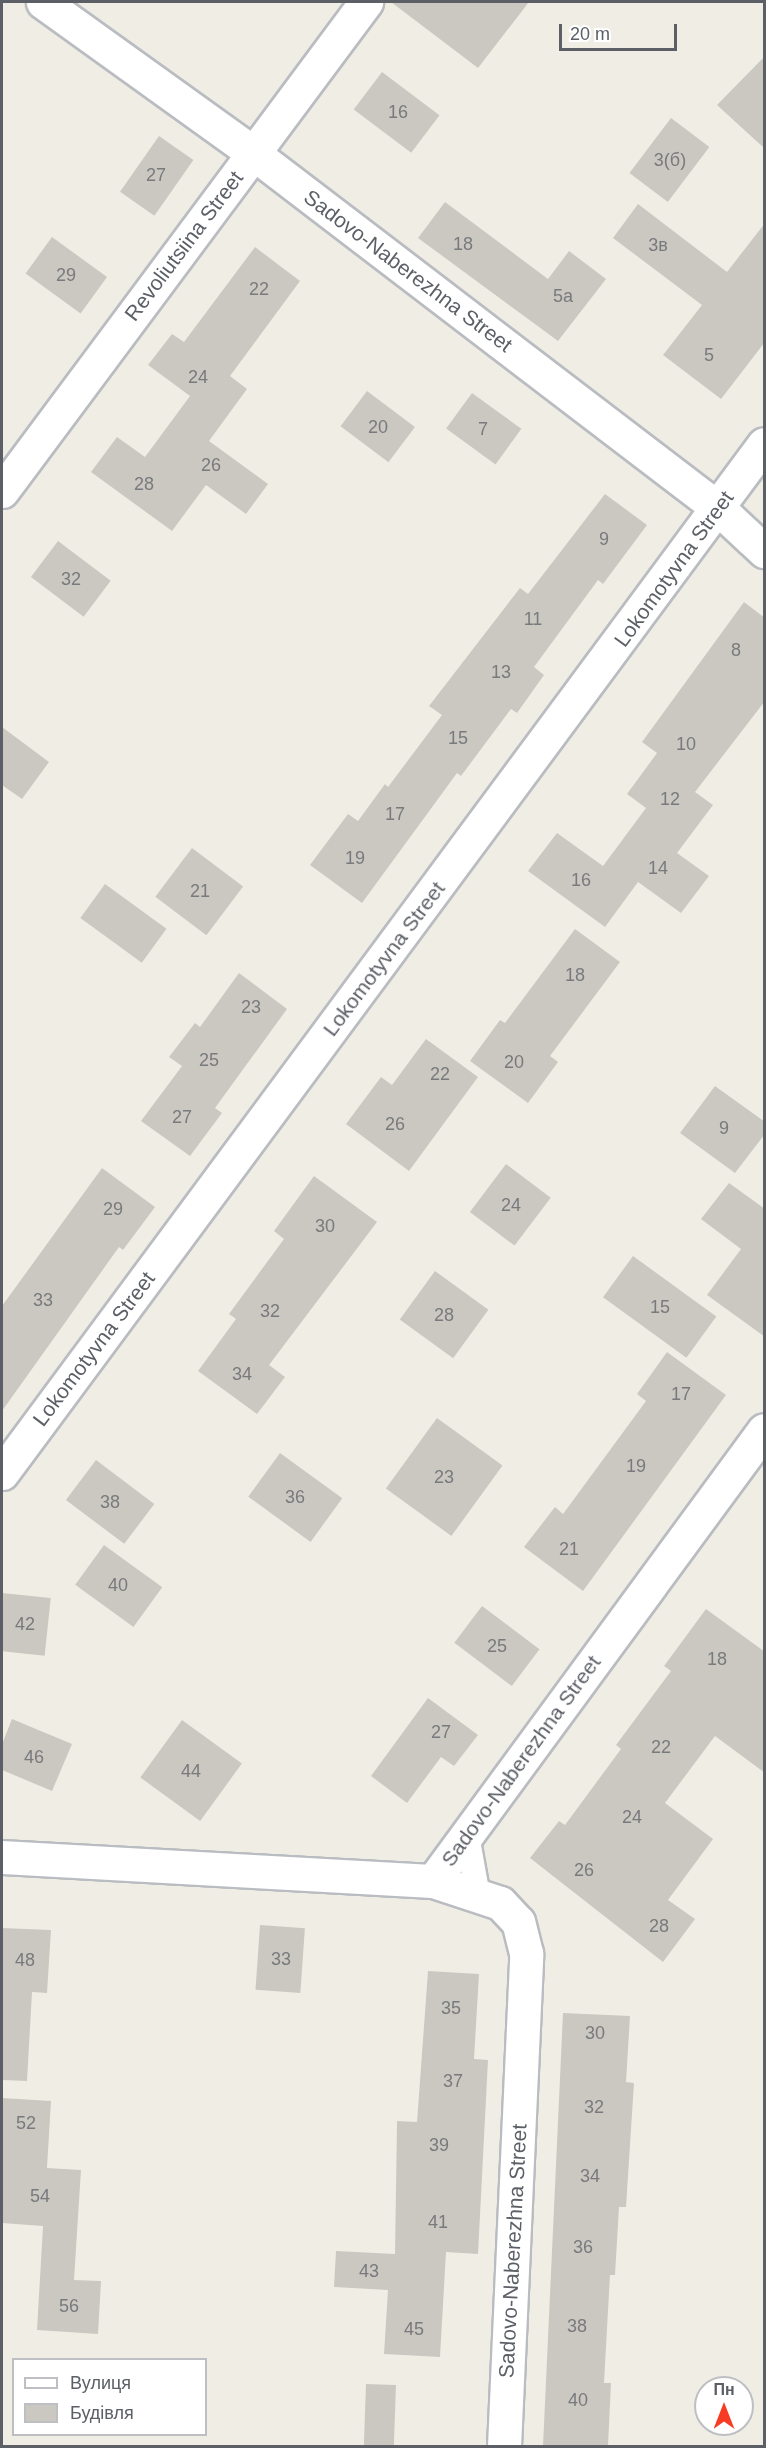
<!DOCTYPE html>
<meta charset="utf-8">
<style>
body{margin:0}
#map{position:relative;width:766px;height:2448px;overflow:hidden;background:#f0eee4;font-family:Helvetica,sans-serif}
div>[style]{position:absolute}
.building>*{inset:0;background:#cbc8c1;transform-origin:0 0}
.roads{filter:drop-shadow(2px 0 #b9bcc1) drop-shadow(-2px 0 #b9bcc1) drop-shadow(0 2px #b9bcc1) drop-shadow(0 -2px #b9bcc1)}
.lane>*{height:24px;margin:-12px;padding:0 12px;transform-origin:12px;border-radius:12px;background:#fff}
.street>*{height:33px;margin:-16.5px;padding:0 16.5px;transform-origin:16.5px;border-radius:16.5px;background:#fff}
span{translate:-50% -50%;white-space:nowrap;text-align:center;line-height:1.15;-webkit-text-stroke:6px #fff;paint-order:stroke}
.number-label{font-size:18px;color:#787a7d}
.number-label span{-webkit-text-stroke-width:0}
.street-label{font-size:21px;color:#5c6066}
.frame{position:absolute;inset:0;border:3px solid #5c6066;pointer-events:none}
.legend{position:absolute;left:12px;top:2358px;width:195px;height:78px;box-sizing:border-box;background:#fff;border:2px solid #bebfc2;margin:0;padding:8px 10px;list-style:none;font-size:18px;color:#5c6066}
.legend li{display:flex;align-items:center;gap:12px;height:30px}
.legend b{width:30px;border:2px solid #bebfc2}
.north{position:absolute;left:694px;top:2376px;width:60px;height:60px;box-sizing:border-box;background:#fff;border:2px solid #bebfc2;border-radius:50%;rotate:0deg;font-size:16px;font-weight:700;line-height:24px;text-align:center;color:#5c6066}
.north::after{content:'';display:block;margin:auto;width:21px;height:27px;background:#f73c23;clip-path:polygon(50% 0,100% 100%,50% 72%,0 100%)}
.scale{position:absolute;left:559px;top:24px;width:118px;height:27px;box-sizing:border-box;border:3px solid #5c6066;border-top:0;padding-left:8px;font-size:18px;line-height:21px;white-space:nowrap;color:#5c6066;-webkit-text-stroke:4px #fff;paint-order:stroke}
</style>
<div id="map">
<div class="building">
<i style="clip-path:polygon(391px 2px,529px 2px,478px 68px)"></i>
<i style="clip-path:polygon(765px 56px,765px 149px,717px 105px)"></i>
<i style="left:382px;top:72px;width:72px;height:47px;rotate:37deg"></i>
<i style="left:671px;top:118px;width:48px;height:69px;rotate:37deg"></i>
<i style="left:159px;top:136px;width:42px;height:68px;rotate:35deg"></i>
<i style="clip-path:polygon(445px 202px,548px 279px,569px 251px,606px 279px,558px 341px,418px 238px)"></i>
<i style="clip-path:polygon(638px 204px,727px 272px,765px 223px,765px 342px,721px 399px,663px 355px,702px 305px,613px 238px)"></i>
<i style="left:52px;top:237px;width:68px;height:45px;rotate:36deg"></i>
<i style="clip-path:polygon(255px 247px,300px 281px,230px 376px,247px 389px,209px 441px,268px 484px,246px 514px,206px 485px,172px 531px,91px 472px,117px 437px,145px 457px,190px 396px,148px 365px,172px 334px,184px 342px)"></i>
<i style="left:367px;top:391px;width:60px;height:44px;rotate:37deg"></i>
<i style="left:472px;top:393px;width:61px;height:44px;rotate:36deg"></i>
<i style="clip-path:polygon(605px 494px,647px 525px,603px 584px,598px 580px,534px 667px,544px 675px,517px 713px,511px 709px,461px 776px,457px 773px,362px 903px,310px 865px,348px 814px,358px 821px,385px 784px,388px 787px,442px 715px,429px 706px,520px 588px,528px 594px)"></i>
<i style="left:58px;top:541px;width:66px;height:45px;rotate:37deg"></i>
<i style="clip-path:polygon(744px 602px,765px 618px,765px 701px,695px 792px,713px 805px,677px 853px,709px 876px,681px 913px,638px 882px,605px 927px,528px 871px,557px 833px,603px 866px,646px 808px,627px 794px,657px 753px,642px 742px)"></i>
<i style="clip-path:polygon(2px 727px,49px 762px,22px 799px,2px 785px)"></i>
<i style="left:192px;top:848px;width:64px;height:61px;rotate:37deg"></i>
<i style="left:105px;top:884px;width:76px;height:42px;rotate:36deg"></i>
<i style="clip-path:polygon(575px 929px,620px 962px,550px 1056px,558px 1062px,528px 1103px,470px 1061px,500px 1020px,505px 1023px)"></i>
<i style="clip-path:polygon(239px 973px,287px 1009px,215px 1108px,222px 1113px,190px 1156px,141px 1121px,182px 1066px,169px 1057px,195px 1023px,200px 1027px)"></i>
<i style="clip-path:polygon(426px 1039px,478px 1077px,409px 1171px,346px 1124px,381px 1077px,392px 1085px)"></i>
<i style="clip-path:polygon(715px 1086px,765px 1122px,765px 1134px,735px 1173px,680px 1133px)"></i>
<i style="left:506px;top:1164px;width:56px;height:60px;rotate:37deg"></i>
<i style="clip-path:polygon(102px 1168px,155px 1207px,123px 1250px,119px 1247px,2px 1411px,2px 1306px)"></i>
<i style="clip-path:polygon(314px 1176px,377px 1222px,269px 1365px,285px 1377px,257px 1414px,198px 1371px,236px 1319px,229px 1314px,284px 1239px,274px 1231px)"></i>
<i style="clip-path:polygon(729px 1183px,765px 1209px,765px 1337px,707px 1295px,741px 1249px,701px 1219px)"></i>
<i style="left:633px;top:1256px;width:103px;height:51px;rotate:36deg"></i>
<i style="left:435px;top:1271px;width:66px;height:60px;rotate:36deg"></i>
<i style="clip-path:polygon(667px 1352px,726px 1395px,583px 1591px,524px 1547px,555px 1507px,563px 1514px,646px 1401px,637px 1394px)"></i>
<i style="left:437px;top:1418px;width:81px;height:87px;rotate:36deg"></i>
<i style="left:280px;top:1453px;width:77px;height:54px;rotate:36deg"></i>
<i style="left:96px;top:1460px;width:73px;height:50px;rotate:37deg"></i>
<i style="left:104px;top:1545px;width:72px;height:49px;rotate:36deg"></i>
<i style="left:2px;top:1593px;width:49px;height:58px;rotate:6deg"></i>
<i style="left:482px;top:1606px;width:72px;height:46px;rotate:37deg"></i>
<i style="clip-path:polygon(706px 1609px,765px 1652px,765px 1773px,715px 1736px,665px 1803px,713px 1839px,668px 1900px,695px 1919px,663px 1962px,530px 1858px,559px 1821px,565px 1825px,621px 1749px,616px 1745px,671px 1671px,664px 1666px)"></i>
<i style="clip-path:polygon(428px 1698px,478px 1735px,454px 1766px,441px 1757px,407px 1803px,371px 1776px)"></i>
<i style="clip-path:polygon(12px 1719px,72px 1744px,52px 1791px,2px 1770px,2px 1744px)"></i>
<i style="left:182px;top:1720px;width:74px;height:71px;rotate:36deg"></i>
<i style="left:260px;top:1925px;width:45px;height:65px;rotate:4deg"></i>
<i style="clip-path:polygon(2px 1928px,51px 1930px,47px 1993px,32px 1992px,27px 2081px,2px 2080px)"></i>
<i style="clip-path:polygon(428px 1971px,479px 1974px,474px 2059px,488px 2060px,478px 2254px,446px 2252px,440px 2357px,384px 2354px,388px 2290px,334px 2287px,336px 2251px,395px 2254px,397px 2121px,417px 2122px)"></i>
<i style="clip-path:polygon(563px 2013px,630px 2016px,626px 2082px,634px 2083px,626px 2207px,619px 2207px,615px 2275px,610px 2275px,604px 2383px,611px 2383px,608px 2446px,543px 2446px)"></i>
<i style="clip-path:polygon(2px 2098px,51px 2101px,47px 2168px,81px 2170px,74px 2280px,101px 2281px,98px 2334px,37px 2330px,43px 2226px,2px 2223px)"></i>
<i style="left:366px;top:2384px;width:30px;height:62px;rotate:2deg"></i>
</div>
<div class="roads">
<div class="lane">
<i style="left:467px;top:1835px;width:62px;rotate:79.8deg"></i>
</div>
<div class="street">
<i style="left:43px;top:2px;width:259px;rotate:35.7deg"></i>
<i style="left:253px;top:153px;width:586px;rotate:37.38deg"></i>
<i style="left:719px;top:509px;width:62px;rotate:43deg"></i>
<i style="left:2px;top:491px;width:610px;rotate:-53.34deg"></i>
<i style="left:2px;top:1473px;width:1280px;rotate:-53.48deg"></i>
<i style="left:2px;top:1857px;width:432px;rotate:3.2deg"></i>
<i style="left:504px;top:2446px;width:493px;rotate:-87.4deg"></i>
<i style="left:526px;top:1953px;width:32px;rotate:-104deg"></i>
<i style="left:518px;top:1922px;width:26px;rotate:-133deg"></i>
<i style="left:500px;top:1903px;width:71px;rotate:-161.8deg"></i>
<i style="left:433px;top:1881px;width:559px;rotate:-53.72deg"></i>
</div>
</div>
<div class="number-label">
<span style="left:398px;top:112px">16</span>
<span style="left:670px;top:160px">3(б)</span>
<span style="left:156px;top:175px">27</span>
<span style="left:463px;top:244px">18</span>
<span style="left:658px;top:245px">3в</span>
<span style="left:66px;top:275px">29</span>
<span style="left:259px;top:289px">22</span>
<span style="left:563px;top:296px">5а</span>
<span style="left:709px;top:355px">5</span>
<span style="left:198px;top:377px">24</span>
<span style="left:378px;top:427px">20</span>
<span style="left:483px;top:429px">7</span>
<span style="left:211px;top:465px">26</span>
<span style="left:144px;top:484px">28</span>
<span style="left:604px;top:539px">9</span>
<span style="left:71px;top:579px">32</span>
<span style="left:533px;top:619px">11</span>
<span style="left:736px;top:650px">8</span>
<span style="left:501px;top:672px">13</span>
<span style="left:458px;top:738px">15</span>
<span style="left:686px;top:744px">10</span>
<span style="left:670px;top:799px">12</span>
<span style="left:395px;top:814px">17</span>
<span style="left:355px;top:858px">19</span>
<span style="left:658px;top:868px">14</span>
<span style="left:581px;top:880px">16</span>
<span style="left:200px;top:891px">21</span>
<span style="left:575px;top:975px">18</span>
<span style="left:251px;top:1007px">23</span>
<span style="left:209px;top:1060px">25</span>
<span style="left:514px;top:1062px">20</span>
<span style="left:440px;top:1074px">22</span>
<span style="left:182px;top:1117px">27</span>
<span style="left:395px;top:1124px">26</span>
<span style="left:724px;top:1128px">9</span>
<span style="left:511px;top:1205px">24</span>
<span style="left:113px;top:1209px">29</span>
<span style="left:325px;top:1226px">30</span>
<span style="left:43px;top:1300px">33</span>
<span style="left:660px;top:1307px">15</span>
<span style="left:270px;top:1311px">32</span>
<span style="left:444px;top:1315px">28</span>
<span style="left:242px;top:1374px">34</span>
<span style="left:681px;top:1394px">17</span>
<span style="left:636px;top:1466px">19</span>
<span style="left:444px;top:1477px">23</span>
<span style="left:295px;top:1497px">36</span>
<span style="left:110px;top:1502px">38</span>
<span style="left:569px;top:1549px">21</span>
<span style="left:118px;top:1585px">40</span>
<span style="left:25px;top:1624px">42</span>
<span style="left:497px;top:1646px">25</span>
<span style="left:717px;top:1659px">18</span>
<span style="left:441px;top:1732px">27</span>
<span style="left:661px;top:1747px">22</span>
<span style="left:34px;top:1757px">46</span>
<span style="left:191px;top:1771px">44</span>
<span style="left:632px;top:1817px">24</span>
<span style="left:584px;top:1870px">26</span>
<span style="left:659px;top:1926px">28</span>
<span style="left:281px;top:1959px">33</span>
<span style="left:25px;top:1960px">48</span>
<span style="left:451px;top:2008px">35</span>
<span style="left:595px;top:2033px">30</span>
<span style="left:453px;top:2081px">37</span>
<span style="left:594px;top:2107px">32</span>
<span style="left:26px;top:2123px">52</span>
<span style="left:439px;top:2145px">39</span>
<span style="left:590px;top:2176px">34</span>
<span style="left:40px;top:2196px">54</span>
<span style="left:438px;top:2222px">41</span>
<span style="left:583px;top:2247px">36</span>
<span style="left:369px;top:2271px">43</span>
<span style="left:69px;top:2306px">56</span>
<span style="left:577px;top:2326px">38</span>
<span style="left:414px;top:2329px">45</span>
<span style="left:578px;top:2400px">40</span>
</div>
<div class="street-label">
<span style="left:184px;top:246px;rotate:-53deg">Revoliutsiina Street</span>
<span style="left:408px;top:271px;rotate:37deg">Sadovo-Naberezhna Street</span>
<span style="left:674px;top:569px;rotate:-54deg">Lokomotyvna Street</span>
<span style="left:384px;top:959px;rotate:-53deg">Lokomotyvna Street</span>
<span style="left:94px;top:1349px;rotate:-53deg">Lokomotyvna Street</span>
<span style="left:521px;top:1761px;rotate:-54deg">Sadovo-Naberezhna Street</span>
<span style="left:513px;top:2251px;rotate:-87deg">Sadovo-Naberezhna Street</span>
</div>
<div class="frame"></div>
<ul class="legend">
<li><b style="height:8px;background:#fff"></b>Вулиця</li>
<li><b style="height:16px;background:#cbc8c1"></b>Будівля</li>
</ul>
<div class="north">Пн</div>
<div class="scale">20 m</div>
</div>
